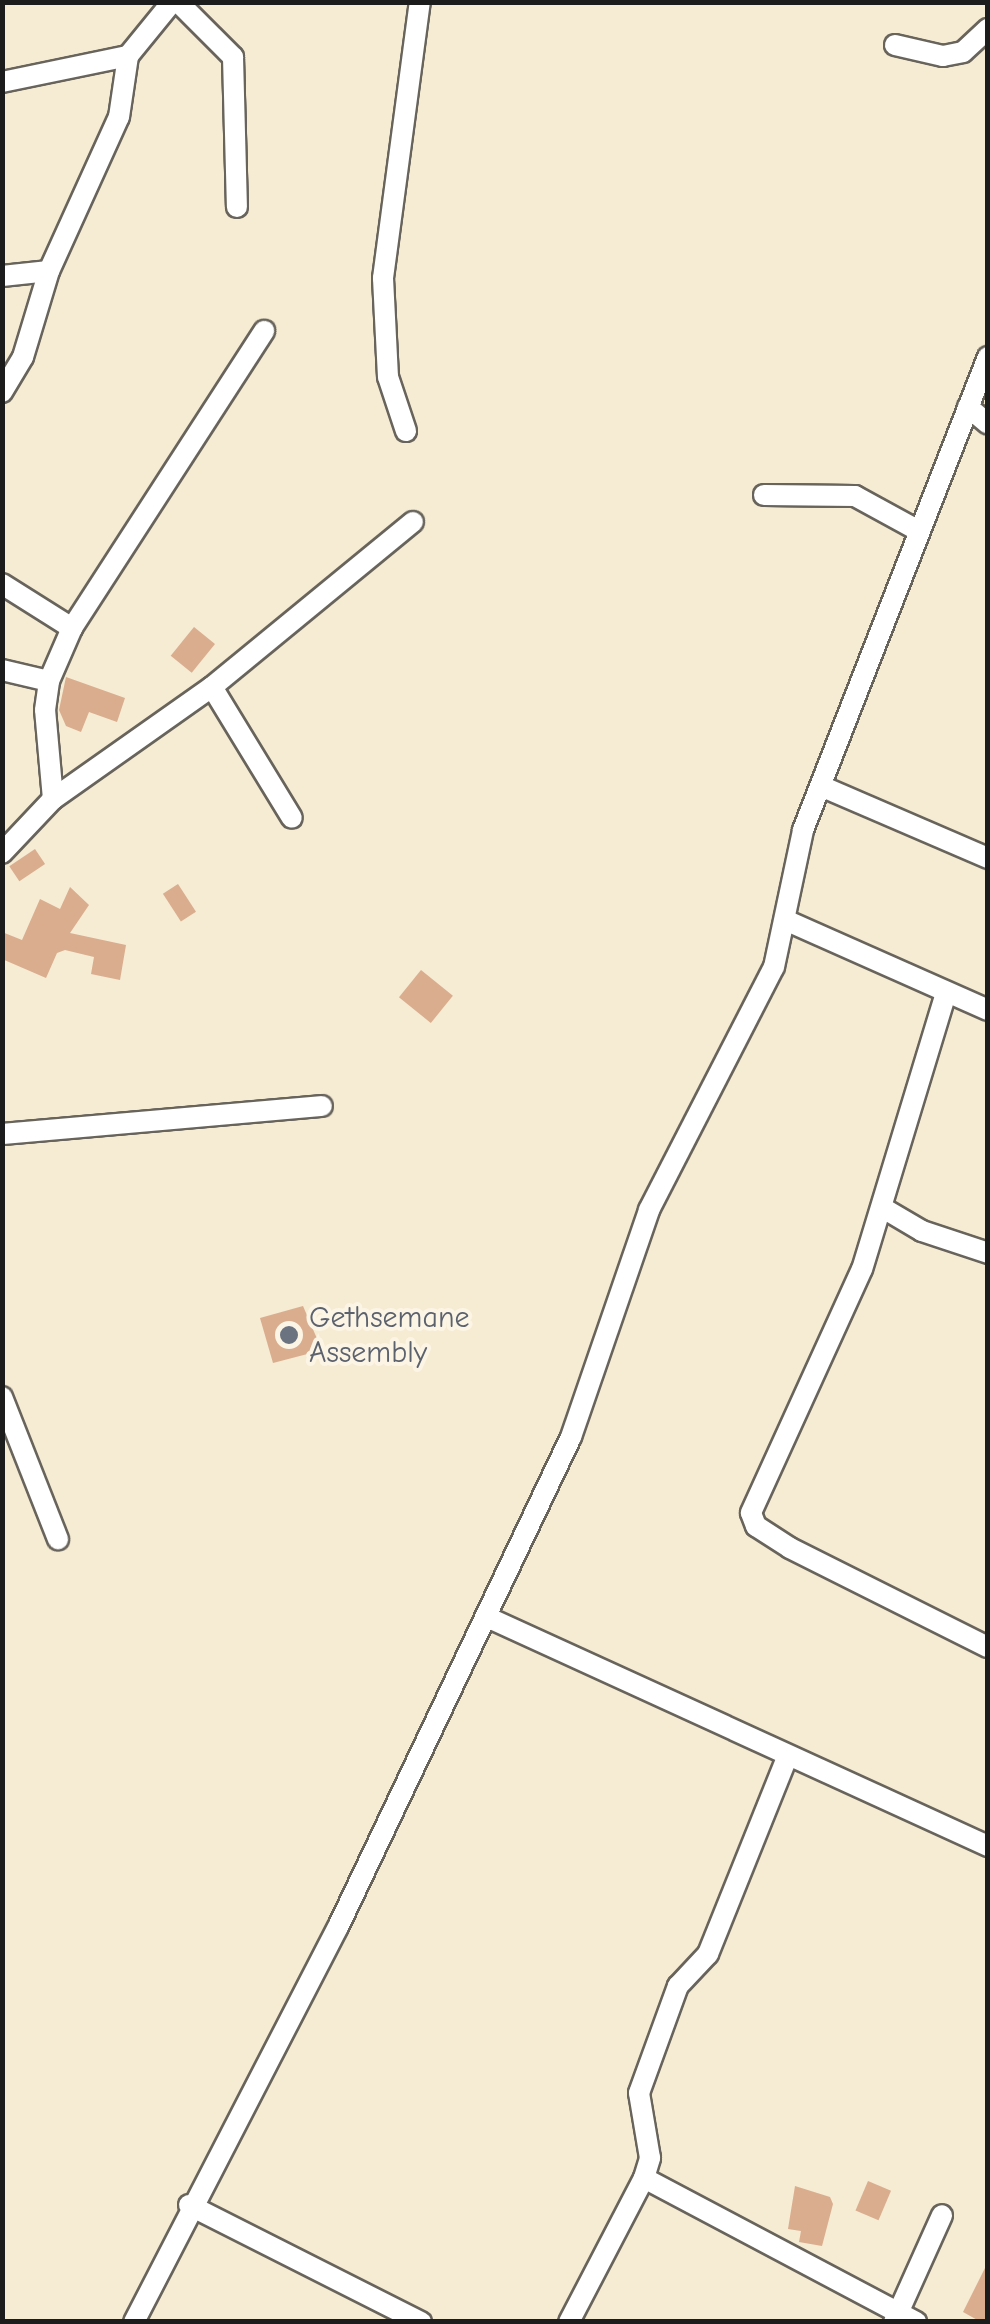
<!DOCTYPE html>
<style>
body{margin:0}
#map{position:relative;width:990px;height:2324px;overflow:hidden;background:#f6ebd3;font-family:"Comic Neue",sans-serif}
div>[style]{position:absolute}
.building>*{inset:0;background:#d9ad8e;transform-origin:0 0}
.roads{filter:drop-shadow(2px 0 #68645c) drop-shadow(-2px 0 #68645c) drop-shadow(0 2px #68645c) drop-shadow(0 -2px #68645c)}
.minor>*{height:20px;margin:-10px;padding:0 10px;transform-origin:10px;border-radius:10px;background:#fff}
.dots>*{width:28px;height:28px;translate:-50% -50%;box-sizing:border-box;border:5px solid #fcf5e5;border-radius:50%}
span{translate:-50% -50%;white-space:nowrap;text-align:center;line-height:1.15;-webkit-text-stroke:8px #fcf5e5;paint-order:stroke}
.worship-label{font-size:30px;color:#5b616d}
.left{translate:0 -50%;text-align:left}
.frame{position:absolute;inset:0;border:5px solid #1c1c1c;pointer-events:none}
</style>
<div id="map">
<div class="building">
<i style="left:194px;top:627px;width:27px;height:37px;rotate:39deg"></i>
<i style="clip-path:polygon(66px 677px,125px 698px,117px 722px,89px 712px,81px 732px,66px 726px,59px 710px)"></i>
<i style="left:35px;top:849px;width:18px;height:31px;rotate:56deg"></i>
<i style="left:178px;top:884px;width:33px;height:18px;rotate:57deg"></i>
<i style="clip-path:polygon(70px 887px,89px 905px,70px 933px,126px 945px,120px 980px,91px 974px,94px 957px,65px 950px,57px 953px,46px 978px,2px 959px,2px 932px,22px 940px,40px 899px,60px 909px)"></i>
<i style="left:421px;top:970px;width:41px;height:35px;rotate:39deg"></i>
<i style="clip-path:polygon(303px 1306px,318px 1341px,315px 1352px,273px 1363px,260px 1318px)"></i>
<i style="left:868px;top:2181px;width:25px;height:32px;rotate:23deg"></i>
<i style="clip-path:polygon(795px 2186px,830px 2197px,833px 2204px,822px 2246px,799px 2242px,801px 2231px,788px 2229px)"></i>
<i style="clip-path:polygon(988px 2262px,988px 2322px,981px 2322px,963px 2312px)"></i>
</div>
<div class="roads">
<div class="minor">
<i style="left:178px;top:2px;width:78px;rotate:45deg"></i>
<i style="left:233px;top:57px;width:150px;rotate:88.5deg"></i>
<i style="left:895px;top:45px;width:49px;rotate:12.9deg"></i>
<i style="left:943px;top:56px;width:20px;rotate:-11deg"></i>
<i style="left:963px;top:52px;width:34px;rotate:-43deg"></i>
<i style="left:2px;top:82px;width:129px;rotate:-11.7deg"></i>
<i style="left:128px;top:56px;width:70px;rotate:-50.8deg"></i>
<i style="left:2px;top:276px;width:47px;rotate:-6.1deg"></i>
<i style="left:2px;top:392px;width:41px;rotate:-59deg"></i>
<i style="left:23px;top:357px;width:90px;rotate:-73.2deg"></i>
<i style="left:49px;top:271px;width:169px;rotate:-65.6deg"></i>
<i style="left:119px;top:117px;width:62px;rotate:-81.6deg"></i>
<i style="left:968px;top:407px;width:26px;rotate:40deg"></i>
<i style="left:406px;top:431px;width:57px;rotate:-108.4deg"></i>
<i style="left:388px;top:377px;width:99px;rotate:-92.9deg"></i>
<i style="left:383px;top:278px;width:278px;rotate:-82.4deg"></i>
<i style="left:764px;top:495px;width:91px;rotate:0.6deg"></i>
<i style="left:855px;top:496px;width:73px;rotate:28.7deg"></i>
<i style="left:2px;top:584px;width:83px;rotate:32.2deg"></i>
<i style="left:2px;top:670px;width:48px;rotate:13.2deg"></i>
<i style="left:212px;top:687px;width:153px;rotate:58.6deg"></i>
<i style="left:823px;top:787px;width:180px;rotate:23.3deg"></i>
<i style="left:53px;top:799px;width:89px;rotate:-95.1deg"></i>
<i style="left:45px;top:710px;width:29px;rotate:-82deg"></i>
<i style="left:49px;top:681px;width:58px;rotate:-66.5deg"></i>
<i style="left:72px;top:628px;width:354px;rotate:-57.1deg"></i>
<i style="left:2px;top:853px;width:74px;rotate:-46.6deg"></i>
<i style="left:53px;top:799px;width:194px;rotate:-35.2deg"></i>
<i style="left:212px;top:687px;width:260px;rotate:-39.4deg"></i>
<i style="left:785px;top:920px;width:222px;rotate:23.9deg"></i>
<i style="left:946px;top:993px;width:288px;rotate:106.9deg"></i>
<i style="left:862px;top:1269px;width:268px;rotate:114.5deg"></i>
<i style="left:751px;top:1513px;width:14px;rotate:69deg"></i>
<i style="left:756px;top:1526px;width:40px;rotate:32.9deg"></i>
<i style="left:790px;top:1548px;width:221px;rotate:26.6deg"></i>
<i style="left:2px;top:1134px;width:321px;rotate:-5deg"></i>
<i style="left:883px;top:1208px;width:45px;rotate:30.5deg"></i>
<i style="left:922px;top:1231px;width:70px;rotate:18.4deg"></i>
<i style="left:2px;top:1397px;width:153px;rotate:68.5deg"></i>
<i style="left:489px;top:1618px;width:549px;rotate:24.56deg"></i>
<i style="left:644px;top:2178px;width:308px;rotate:27.9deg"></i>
<i style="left:189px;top:2205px;width:260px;rotate:26.8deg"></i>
<i style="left:134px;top:2322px;width:445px;rotate:-62.7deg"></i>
<i style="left:338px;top:1927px;width:543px;rotate:-64.57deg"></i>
<i style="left:571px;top:1437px;width:240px;rotate:-71deg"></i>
<i style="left:649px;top:1210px;width:273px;rotate:-62.8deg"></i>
<i style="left:774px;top:967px;width:140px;rotate:-78deg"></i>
<i style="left:803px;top:830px;width:508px;rotate:-68.64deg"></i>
<i style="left:569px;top:2322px;width:162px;rotate:-62.5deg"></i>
<i style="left:644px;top:2178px;width:21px;rotate:-73deg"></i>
<i style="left:650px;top:2158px;width:66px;rotate:-99.6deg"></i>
<i style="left:639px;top:2093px;width:114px;rotate:-70deg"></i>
<i style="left:678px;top:1986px;width:44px;rotate:-46.8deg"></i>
<i style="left:708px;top:1954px;width:214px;rotate:-68.1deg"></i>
<i style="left:894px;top:2322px;width:117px;rotate:-65.8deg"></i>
</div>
</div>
<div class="dots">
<i style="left:289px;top:1335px;background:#6b7280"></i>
</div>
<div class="worship-label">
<span class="left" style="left:309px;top:1335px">Gethsemane<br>Assembly</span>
</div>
<div class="frame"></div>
</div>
